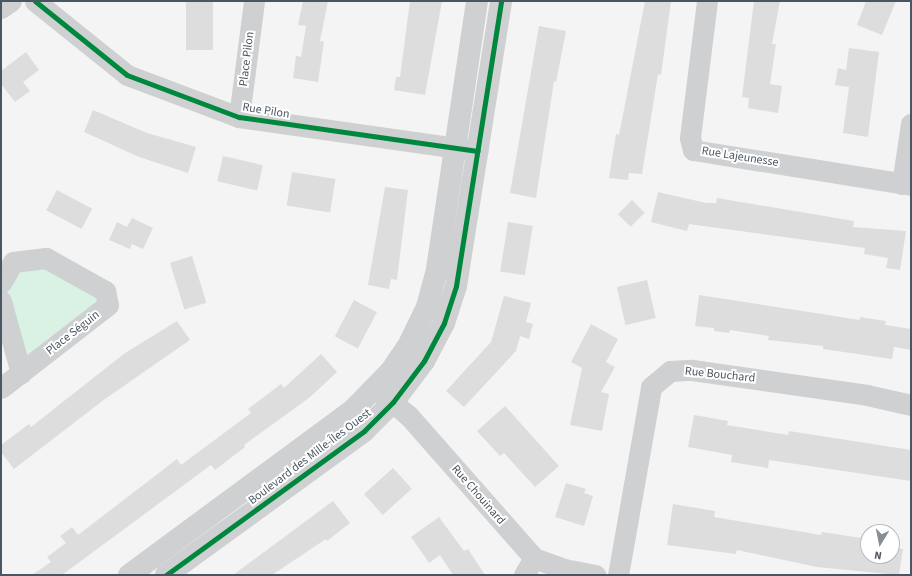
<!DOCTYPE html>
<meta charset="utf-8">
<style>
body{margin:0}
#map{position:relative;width:912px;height:576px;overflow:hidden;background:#f4f4f4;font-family:"Source Sans 3",sans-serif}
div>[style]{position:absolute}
.green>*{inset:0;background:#d9f2e3}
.building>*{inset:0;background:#ddddde;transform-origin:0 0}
.minor>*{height:21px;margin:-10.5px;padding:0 10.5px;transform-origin:10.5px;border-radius:10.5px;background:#ced0d2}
.tertiary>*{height:22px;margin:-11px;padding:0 11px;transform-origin:11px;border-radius:11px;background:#ced0d2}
.cycleway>*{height:5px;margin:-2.5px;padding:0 2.5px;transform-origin:2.5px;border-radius:2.5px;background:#00873e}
span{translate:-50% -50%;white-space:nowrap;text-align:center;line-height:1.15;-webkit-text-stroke:4px #fff;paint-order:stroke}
.street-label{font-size:12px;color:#4a5661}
.frame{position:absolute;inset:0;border:2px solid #4a5661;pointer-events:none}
.north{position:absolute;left:860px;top:524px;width:40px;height:40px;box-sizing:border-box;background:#fff;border:1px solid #b7bbc0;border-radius:50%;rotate:190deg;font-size:11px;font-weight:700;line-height:16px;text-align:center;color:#4a5661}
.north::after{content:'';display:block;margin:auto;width:14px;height:18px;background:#868d94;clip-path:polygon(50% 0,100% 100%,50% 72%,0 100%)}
</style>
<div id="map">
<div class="green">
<i style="clip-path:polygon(46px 262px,97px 293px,100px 303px,27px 360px,5px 295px,14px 268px)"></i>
</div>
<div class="building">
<i style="left:186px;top:1px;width:27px;height:49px"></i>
<i style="clip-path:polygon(303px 1px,328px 1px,320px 41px,324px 42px,318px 82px,293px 78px,296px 56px,301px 57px,306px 26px,298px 25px)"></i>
<i style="clip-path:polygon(410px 1px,442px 1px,425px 95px,394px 90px,396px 77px,400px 77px)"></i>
<i style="clip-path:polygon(645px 1px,671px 1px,661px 75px,658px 74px,642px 174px,629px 173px,628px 180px,609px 178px,616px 134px,619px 135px)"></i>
<i style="clip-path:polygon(754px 1px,780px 1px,772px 44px,776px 44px,770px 84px,782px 86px,778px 113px,748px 108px,749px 98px,742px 97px)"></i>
<i style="clip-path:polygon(866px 1px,896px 1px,882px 35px,857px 25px)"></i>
<i style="clip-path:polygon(539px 26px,566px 31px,556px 82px,554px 81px,536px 198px,510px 193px)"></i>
<i style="clip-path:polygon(849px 48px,879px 52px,868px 137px,843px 133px,849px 87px,835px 85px,838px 68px,846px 70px)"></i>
<i style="clip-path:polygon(26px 52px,39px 70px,23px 82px,30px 91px,15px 102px,1px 84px,1px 71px)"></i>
<i style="clip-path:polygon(93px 110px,147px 133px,196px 147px,188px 173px,139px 157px,84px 132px)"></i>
<i style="left:223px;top:156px;width:41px;height:26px;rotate:13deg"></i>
<i style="left:292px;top:172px;width:44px;height:34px;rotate:9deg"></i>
<i style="clip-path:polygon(385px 187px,408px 190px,397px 280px,391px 279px,389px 289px,368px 285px)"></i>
<i style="left:57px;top:190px;width:40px;height:23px;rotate:28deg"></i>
<i style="clip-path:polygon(658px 192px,706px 203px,716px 203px,717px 198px,854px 221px,853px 227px,906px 231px,900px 270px,886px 268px,888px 258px,864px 254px,865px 248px,689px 224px,687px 231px,651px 222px)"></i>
<i style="left:632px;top:200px;width:18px;height:20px;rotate:45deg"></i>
<i style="clip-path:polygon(132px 218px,153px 228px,143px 249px,132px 244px,130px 249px,109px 240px,117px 222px,127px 227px)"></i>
<i style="left:508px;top:222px;width:25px;height:50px;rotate:9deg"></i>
<i style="left:192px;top:256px;width:49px;height:23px;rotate:73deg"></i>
<i style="left:647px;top:280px;width:39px;height:31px;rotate:77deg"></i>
<i style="clip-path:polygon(699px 295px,860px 320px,860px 317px,886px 321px,885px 325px,911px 329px,911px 350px,894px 347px,892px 359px,823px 349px,823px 346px,768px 340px,769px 336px,730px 330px,729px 333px,714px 331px,714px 328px,695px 326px)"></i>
<i style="clip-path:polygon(504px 296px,531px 303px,526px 322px,533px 324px,529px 339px,520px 336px,516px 351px,464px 407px,446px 391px,491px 342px)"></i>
<i style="left:354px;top:300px;width:26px;height:41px;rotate:28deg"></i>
<i style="clip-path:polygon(177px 321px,190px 340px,105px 399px,14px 469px,1px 452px,1px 445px,29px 424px,31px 427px,125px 353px)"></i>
<i style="clip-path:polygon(591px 324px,618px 339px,606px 362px,615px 367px,601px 392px,609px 394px,602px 431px,570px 425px,582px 368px,571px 362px)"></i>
<i style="clip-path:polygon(321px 354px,337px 372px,309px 398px,244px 445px,245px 447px,215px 470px,211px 465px,62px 575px,32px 575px,51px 562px,47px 557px,66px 543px,60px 536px,72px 527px,78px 535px,177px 459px,181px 465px,251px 413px,248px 409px,281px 384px,284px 388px)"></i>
<i style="clip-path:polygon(505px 406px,559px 466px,535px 487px,504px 453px,500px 456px,477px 431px)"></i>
<i style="clip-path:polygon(694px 415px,728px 421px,727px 425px,788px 435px,789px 431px,911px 450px,911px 481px,769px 460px,768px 468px,731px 462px,732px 455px,688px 447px)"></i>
<i style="left:393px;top:468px;width:28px;height:39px;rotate:48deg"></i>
<i style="clip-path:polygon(566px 483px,586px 489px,584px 493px,593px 496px,584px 526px,555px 517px)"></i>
<i style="clip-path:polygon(333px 501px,350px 523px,327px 541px,326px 539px,272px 575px,233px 575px)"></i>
<i style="clip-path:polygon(673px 504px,715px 511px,714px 517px,821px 535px,822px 532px,868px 539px,868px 556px,892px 556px,892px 547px,903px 549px,899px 575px,817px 567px,737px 550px,736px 554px,667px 545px)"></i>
<i style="clip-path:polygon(439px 517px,464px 551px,468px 549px,485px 575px,453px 575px,440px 555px,429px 563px,411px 537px)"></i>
</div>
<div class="minor">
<i style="left:35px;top:1px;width:118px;rotate:38.8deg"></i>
<i style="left:127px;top:75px;width:120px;rotate:20.6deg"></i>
<i style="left:239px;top:117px;width:241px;rotate:8.1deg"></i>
<i style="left:707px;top:1px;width:138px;rotate:97.1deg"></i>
<i style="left:690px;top:138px;width:12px;rotate:76deg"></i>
<i style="left:693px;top:150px;width:221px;rotate:9.1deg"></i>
<i style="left:1px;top:8px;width:12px;rotate:-35deg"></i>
<i style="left:239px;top:117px;width:117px;rotate:-82.6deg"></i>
<i style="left:902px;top:184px;width:61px;rotate:-81.5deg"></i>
<i style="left:1px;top:283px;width:24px;rotate:-60deg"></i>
<i style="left:13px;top:262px;width:33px;rotate:-7deg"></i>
<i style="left:46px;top:258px;width:68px;rotate:29.2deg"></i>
<i style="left:105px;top:291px;width:14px;rotate:78deg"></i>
<i style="left:108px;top:305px;width:135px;rotate:142.2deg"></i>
<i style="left:1px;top:301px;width:75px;rotate:74.5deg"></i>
<i style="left:379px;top:391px;width:38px;rotate:40deg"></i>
<i style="left:408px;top:415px;width:191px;rotate:48.6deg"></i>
<i style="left:534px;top:558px;width:32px;rotate:20deg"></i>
<i style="left:564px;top:569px;width:32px;rotate:11deg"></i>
<i style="left:524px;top:575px;width:20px;rotate:-60deg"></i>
<i style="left:618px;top:575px;width:191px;rotate:-80deg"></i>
<i style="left:651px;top:387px;width:25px;rotate:-40deg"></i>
<i style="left:670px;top:371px;width:22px;rotate:-3deg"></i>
<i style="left:692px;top:370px;width:177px;rotate:8.1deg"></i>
<i style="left:867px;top:395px;width:45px;rotate:12.8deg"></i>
</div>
<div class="tertiary">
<i style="left:129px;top:575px;width:280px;rotate:-36.4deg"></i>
<i style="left:354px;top:409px;width:53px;rotate:-45.8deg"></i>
<i style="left:391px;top:371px;width:30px;rotate:-56deg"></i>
<i style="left:408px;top:346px;width:43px;rotate:-64deg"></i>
<i style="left:427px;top:307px;width:39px;rotate:-75deg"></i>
<i style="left:437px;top:269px;width:271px;rotate:-81.5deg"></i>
<i style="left:166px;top:575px;width:245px;rotate:-36deg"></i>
<i style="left:364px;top:431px;width:41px;rotate:-45deg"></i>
<i style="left:393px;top:402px;width:51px;rotate:-52.9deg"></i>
<i style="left:424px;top:361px;width:43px;rotate:-62.2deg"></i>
<i style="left:444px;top:323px;width:39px;rotate:-72deg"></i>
<i style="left:456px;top:286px;width:289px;rotate:-81deg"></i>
</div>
<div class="cycleway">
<i style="left:35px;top:1px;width:118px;rotate:38.8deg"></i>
<i style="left:127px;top:75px;width:120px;rotate:20.6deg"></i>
<i style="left:239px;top:117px;width:241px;rotate:8.1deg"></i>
<i style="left:166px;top:575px;width:245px;rotate:-36deg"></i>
<i style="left:364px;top:431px;width:41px;rotate:-45deg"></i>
<i style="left:393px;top:402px;width:51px;rotate:-52.9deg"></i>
<i style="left:424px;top:361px;width:43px;rotate:-62.2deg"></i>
<i style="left:444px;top:323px;width:39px;rotate:-72deg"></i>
<i style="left:456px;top:286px;width:289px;rotate:-81deg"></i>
</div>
<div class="street-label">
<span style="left:247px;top:59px;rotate:-83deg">Place Pilon</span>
<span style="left:266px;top:111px;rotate:9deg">Rue Pilon</span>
<span style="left:740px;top:157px;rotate:9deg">Rue Lajeunesse</span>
<span style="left:73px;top:333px;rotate:-38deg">Place Séguin</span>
<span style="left:720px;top:375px;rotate:6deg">Rue Bouchard</span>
<span style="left:310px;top:457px;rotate:-37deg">Boulevard des Mille-Îles Ouest</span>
<span style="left:478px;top:495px;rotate:49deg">Rue Chouinard</span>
</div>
<div class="frame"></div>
<div class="north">N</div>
</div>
